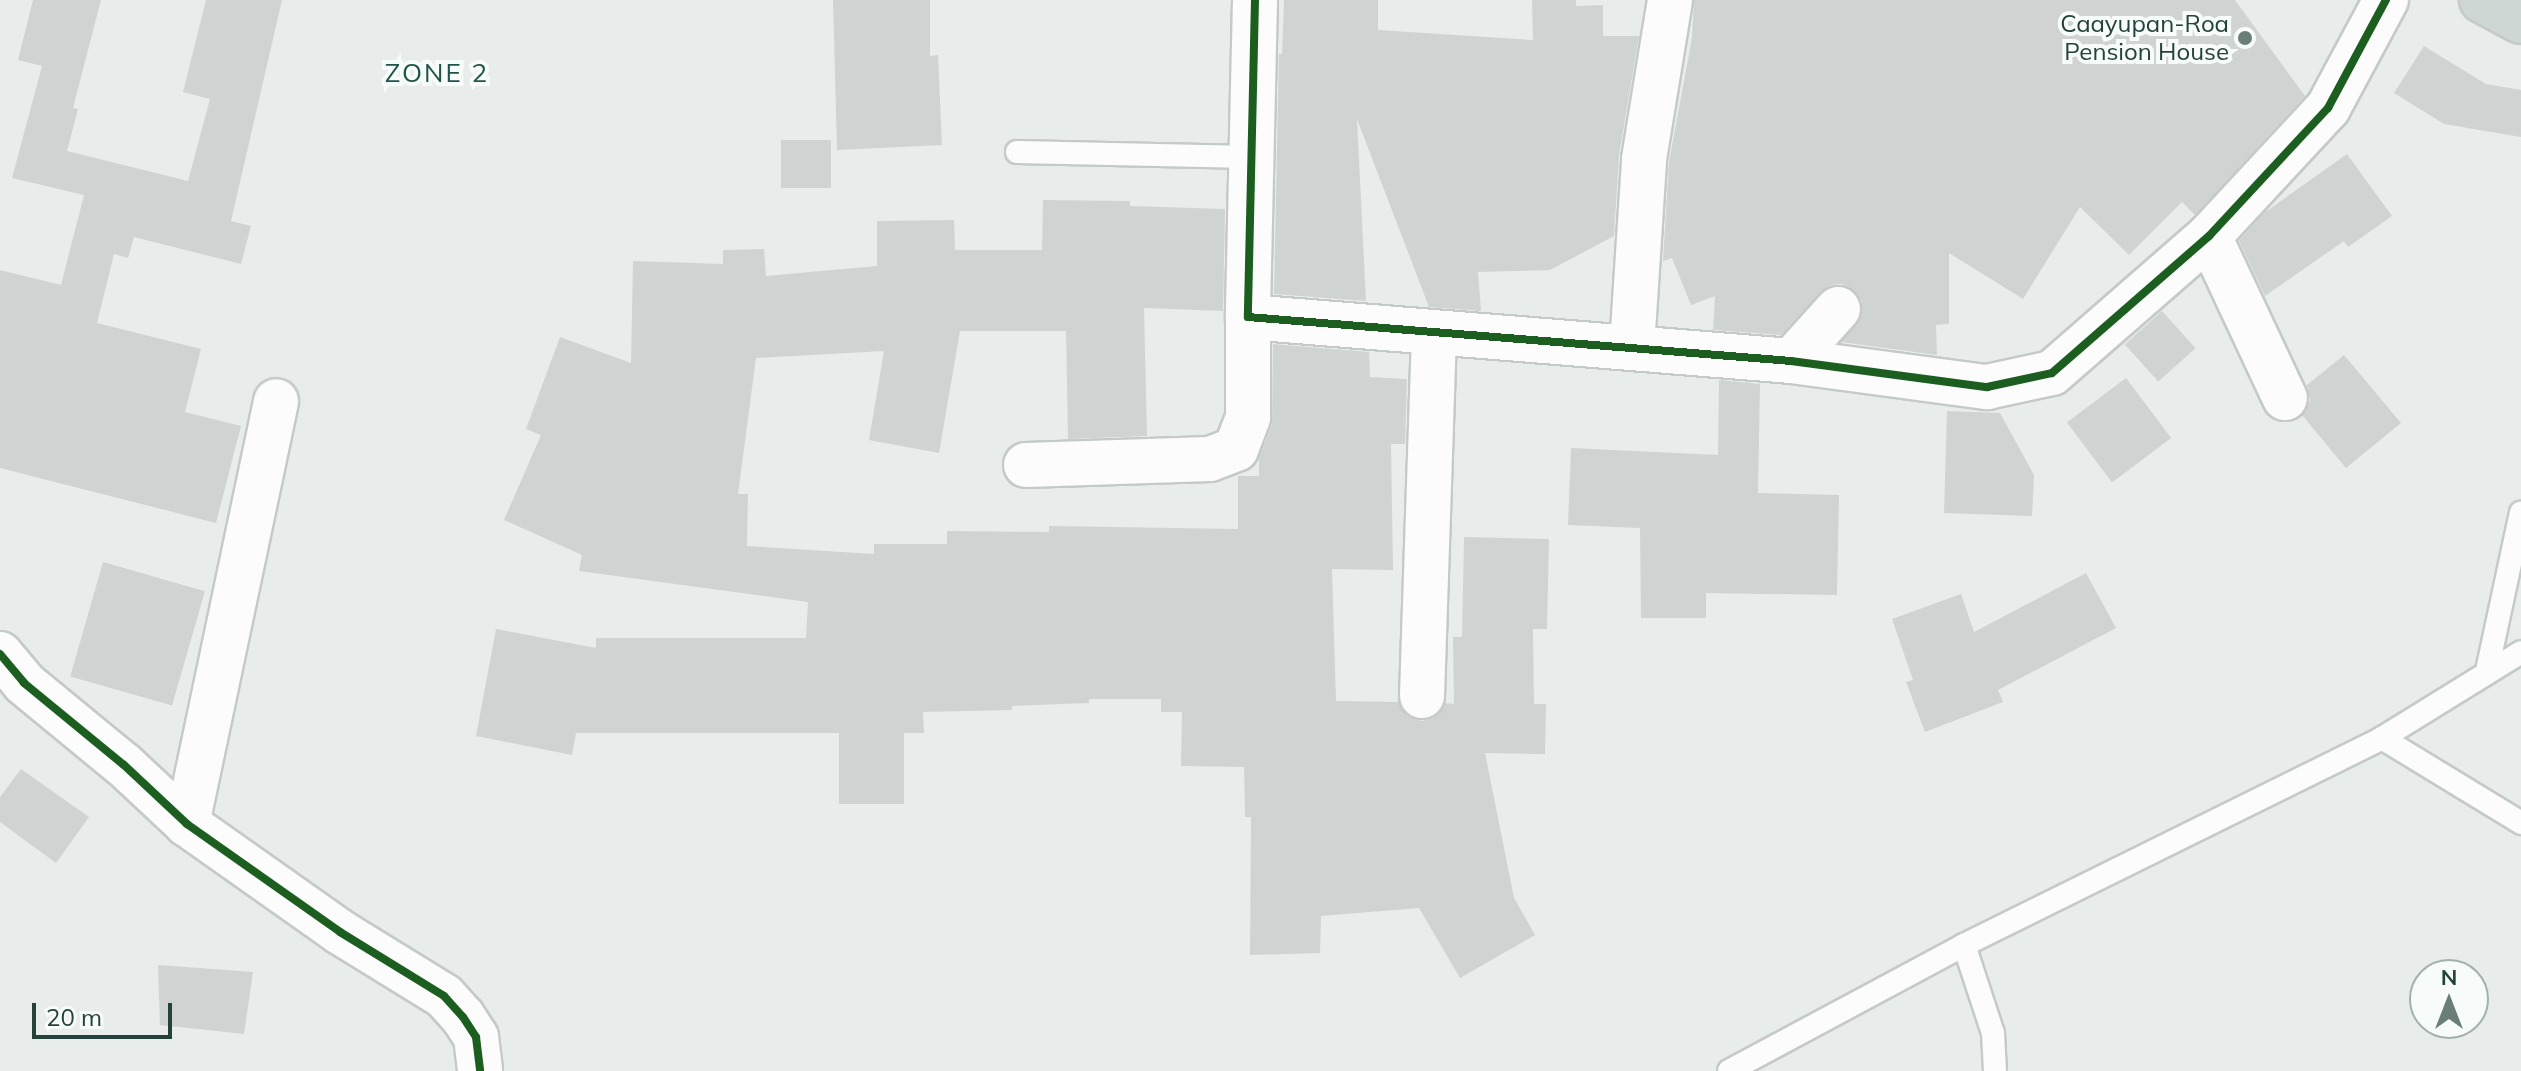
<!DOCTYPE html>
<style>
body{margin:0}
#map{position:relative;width:2521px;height:1071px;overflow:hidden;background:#e8edeb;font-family:Mulish,sans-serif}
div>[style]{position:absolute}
.building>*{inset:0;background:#cfd4d2;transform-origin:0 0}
.roads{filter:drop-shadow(2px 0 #c5cac8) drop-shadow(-2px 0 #c5cac8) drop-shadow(0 2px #c5cac8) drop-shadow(0 -2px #c5cac8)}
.lane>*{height:22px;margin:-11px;padding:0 11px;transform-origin:11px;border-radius:11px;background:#fcfcfc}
.street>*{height:44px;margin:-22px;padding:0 22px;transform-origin:22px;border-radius:22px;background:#fcfcfc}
.primary>*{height:44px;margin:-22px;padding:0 22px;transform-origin:22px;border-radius:22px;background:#cfd7d5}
.cycleway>*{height:8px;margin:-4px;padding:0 4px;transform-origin:4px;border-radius:4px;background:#1b5e20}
.dots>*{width:22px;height:22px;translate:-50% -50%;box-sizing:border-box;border:4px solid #f7fbf9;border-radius:50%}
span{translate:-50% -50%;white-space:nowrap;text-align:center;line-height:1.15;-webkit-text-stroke:8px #f7fbf9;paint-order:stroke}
.poi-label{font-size:24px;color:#24423a}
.right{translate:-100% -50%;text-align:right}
.neighbourhood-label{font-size:26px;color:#1f5548;letter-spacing:2px}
.north{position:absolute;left:2409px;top:959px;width:80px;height:80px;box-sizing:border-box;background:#f7fbf9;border:2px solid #a3b1ad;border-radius:50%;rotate:0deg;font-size:22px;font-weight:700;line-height:32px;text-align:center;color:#24423a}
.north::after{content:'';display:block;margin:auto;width:28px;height:36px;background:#697e78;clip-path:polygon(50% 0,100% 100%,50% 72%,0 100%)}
.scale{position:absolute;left:32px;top:1003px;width:140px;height:36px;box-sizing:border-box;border:4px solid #24423a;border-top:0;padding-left:10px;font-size:24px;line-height:28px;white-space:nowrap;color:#24423a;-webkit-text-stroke:6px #f7fbf9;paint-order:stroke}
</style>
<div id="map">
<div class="building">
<i style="clip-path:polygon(33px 0,101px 0,73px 108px,78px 109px,67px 151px,188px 181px,210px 99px,183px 92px,206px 0,282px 0,231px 221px,251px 226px,241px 264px,134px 237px,128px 258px,114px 254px,97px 323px,201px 349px,185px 412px,241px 426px,216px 523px,0 468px,0 270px,61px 285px,84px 195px,12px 178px,42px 66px,18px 60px)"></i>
<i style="clip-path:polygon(833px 0,930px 0,930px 56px,938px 55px,942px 145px,837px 150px)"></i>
<i style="clip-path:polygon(1284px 0,1378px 0,1378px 30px,1533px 40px,1532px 0,1576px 0,1576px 6px,1603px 5px,1603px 36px,1639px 36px,1619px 155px,1614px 236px,1550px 270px,1478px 272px,1481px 311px,1429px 307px,1357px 119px,1366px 301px,1274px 294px,1279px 54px,1282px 54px)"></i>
<i style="clip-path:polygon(1694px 0,2235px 0,2305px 96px,2195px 215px,2182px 202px,2129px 255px,2080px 207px,2023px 299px,1949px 253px,1949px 324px,1936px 325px,1937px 355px,1841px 342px,1862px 313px,1862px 302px,1855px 291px,1842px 284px,1831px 285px,1820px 292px,1781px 335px,1713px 330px,1715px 296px,1691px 305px,1672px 258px,1663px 261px,1669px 162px,1692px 38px)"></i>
<i style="clip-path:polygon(2424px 46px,2486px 84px,2521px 90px,2521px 137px,2444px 124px,2394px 93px)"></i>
<i style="left:831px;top:140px;width:48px;height:50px;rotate:90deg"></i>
<i style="clip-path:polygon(2347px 154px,2392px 216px,2348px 247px,2344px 241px,2265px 296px,2239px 241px,2264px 213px)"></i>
<i style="clip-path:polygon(1043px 200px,1130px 201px,1130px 206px,1225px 209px,1223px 311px,1144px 308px,1147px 436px,1068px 439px,1066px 331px,960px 331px,939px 453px,869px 440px,884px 351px,756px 358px,738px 494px,748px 494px,747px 546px,874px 554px,874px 544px,947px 544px,947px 531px,1049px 532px,1049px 526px,1238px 529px,1238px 476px,1259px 476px,1259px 458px,1272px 425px,1273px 344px,1369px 352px,1370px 377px,1407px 379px,1405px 444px,1391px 444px,1393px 570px,1332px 569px,1336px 701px,1399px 702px,1408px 717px,1422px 721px,1434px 718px,1445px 703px,1454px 704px,1453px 637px,1462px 637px,1464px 537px,1549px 539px,1547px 629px,1533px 629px,1534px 704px,1546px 704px,1545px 754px,1485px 753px,1514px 898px,1535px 935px,1460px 978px,1419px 908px,1321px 916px,1320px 953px,1250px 955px,1251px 817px,1245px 817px,1244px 767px,1181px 766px,1182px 712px,1161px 712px,1161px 699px,1089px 699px,1089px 703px,1012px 706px,1012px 710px,923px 712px,924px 733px,904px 733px,904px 804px,839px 804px,839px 733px,576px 733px,572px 755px,476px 736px,496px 629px,596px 648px,596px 638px,806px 638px,808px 602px,579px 571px,582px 555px,504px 520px,541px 435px,526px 429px,560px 337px,631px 363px,633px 261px,723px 264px,723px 250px,764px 249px,766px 276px,877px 266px,877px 221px,954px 220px,955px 250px,1042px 250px)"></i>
<i style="left:2162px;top:311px;width:50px;height:50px;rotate:48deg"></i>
<i style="clip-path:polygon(2344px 355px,2401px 423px,2346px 468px,2302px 415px,2310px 401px,2307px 385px)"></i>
<i style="left:2126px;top:378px;width:75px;height:74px;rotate:53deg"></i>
<i style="clip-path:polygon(1719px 380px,1760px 384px,1758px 493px,1839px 495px,1837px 595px,1706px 593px,1706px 618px,1641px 618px,1640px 528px,1568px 525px,1571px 448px,1718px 455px)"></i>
<i style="clip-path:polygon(1947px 411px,2000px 413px,2034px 475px,2032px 516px,1944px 513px)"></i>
<i style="left:103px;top:562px;width:106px;height:119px;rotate:16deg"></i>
<i style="clip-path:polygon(2086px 573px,2116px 628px,1998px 690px,2003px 702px,1925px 732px,1906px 682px,1913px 680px,1892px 619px,1961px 594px,1974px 632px)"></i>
<i style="clip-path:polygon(21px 769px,89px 817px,56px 863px,0 822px,0 797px)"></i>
<i style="clip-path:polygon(158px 965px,253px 972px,244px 1034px,160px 1025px)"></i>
</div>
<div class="roads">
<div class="lane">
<i style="left:1017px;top:152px;width:234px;rotate:1.2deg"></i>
<i style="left:2487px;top:671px;width:162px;rotate:-77.9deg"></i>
<i style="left:2382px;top:738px;width:163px;rotate:31.4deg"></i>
<i style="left:1964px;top:945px;width:93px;rotate:71.8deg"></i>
<i style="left:1993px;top:1033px;width:38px;rotate:87deg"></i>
<i style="left:1729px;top:1071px;width:267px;rotate:-28.2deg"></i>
<i style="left:1964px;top:945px;width:466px;rotate:-26.3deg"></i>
<i style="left:2382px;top:738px;width:163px;rotate:-31.7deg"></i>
</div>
<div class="street">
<i style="left:1255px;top:0;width:317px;rotate:91.3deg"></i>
<i style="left:1248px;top:317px;width:545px;rotate:4.63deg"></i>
<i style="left:1791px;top:361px;width:198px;rotate:7.6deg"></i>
<i style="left:1987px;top:387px;width:66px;rotate:-12.2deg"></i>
<i style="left:2052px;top:373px;width:208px;rotate:-41.1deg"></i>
<i style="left:2209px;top:236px;width:175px;rotate:-47.1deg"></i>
<i style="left:2328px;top:108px;width:123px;rotate:-61.8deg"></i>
<i style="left:2209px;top:236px;width:179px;rotate:64.9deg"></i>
<i style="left:1632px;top:347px;width:188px;rotate:-86.3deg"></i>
<i style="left:1644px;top:159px;width:161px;rotate:-80.7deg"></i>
<i style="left:1791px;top:361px;width:70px;rotate:-47.9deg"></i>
<i style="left:1026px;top:465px;width:184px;rotate:-1.9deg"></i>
<i style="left:1210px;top:459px;width:28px;rotate:-21deg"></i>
<i style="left:1236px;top:449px;width:34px;rotate:-69deg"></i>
<i style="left:1248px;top:417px;width:100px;rotate:-90deg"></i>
<i style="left:0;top:654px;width:38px;rotate:50deg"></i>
<i style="left:24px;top:683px;width:129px;rotate:39.4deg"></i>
<i style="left:124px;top:765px;width:86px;rotate:43.1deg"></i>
<i style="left:187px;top:824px;width:187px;rotate:35.2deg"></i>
<i style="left:340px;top:932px;width:122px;rotate:31.6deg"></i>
<i style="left:444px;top:996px;width:28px;rotate:48deg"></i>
<i style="left:463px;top:1017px;width:24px;rotate:57deg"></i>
<i style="left:476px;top:1037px;width:34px;rotate:83deg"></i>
<i style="left:1422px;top:696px;width:363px;rotate:-88.1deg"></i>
<i style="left:187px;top:824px;width:432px;rotate:-78.1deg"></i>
</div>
<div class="primary">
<i style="left:2482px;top:0;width:44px;rotate:28.3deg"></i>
</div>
</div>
<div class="cycleway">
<i style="left:1255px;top:0;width:317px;rotate:91.3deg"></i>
<i style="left:1248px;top:317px;width:545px;rotate:4.63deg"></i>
<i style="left:1791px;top:361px;width:198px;rotate:7.6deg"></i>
<i style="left:1987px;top:387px;width:66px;rotate:-12.2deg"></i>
<i style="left:2052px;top:373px;width:208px;rotate:-41.1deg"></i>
<i style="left:2209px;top:236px;width:175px;rotate:-47.1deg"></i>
<i style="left:2328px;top:108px;width:123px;rotate:-61.8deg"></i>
<i style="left:0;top:654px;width:38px;rotate:50deg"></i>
<i style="left:24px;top:683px;width:129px;rotate:39.4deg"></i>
<i style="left:124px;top:765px;width:86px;rotate:43.1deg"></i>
<i style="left:187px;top:824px;width:187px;rotate:35.2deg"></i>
<i style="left:340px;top:932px;width:122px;rotate:31.6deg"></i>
<i style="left:444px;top:996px;width:28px;rotate:48deg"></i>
<i style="left:463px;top:1017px;width:24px;rotate:57deg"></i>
<i style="left:476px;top:1037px;width:34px;rotate:83deg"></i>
</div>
<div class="dots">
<i style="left:2245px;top:38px;background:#697e78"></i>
</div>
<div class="poi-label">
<span class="right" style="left:2229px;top:38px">Caayupan-Roa<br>Pension House</span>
</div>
<div class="neighbourhood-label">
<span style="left:437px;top:73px">ZONE 2</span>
</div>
<div class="north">N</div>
<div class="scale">20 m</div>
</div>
